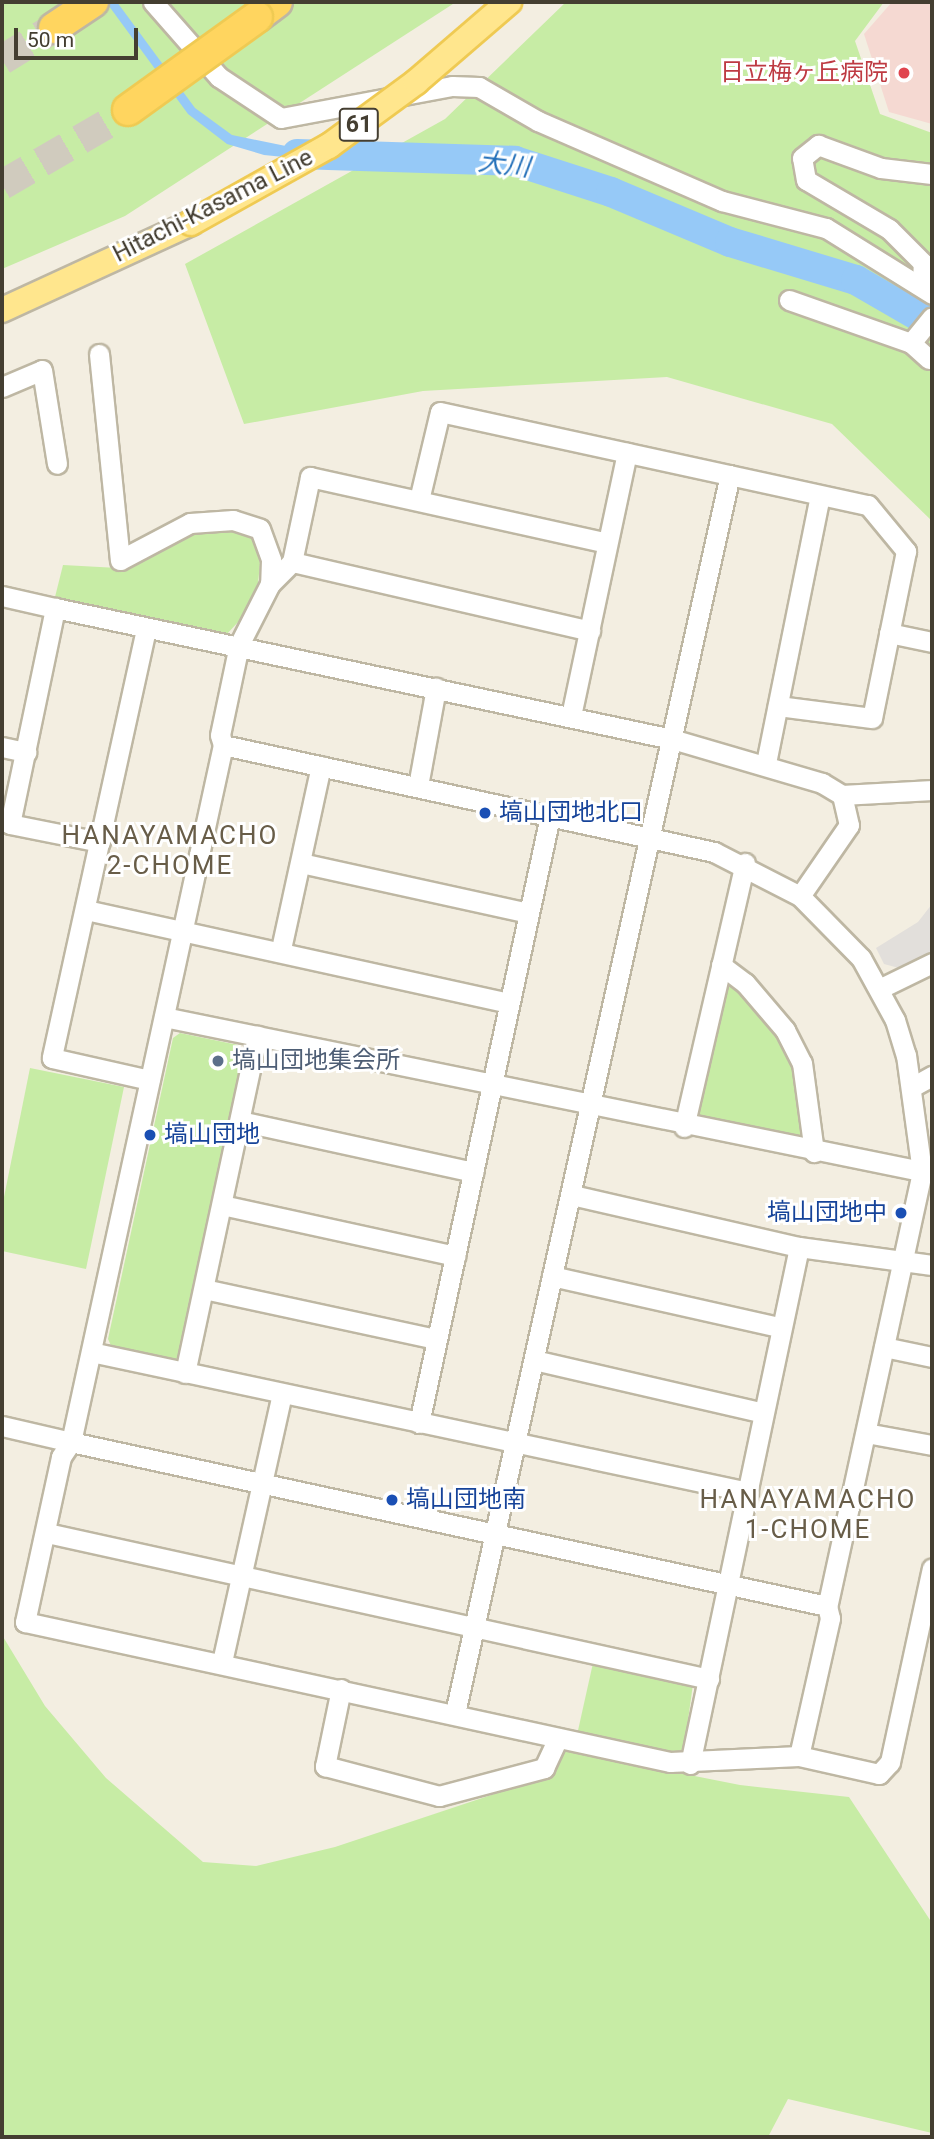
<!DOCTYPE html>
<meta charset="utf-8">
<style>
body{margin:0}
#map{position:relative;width:934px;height:2139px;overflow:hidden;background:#f3eee1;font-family:Roboto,"Noto Sans JP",sans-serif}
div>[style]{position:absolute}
.medical>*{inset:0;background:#f5d9d2}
.green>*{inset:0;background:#c7eca5}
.parking>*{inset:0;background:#e2dfdb}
.water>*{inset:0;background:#96c9f7}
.river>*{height:30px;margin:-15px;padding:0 15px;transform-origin:15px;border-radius:15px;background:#96c9f7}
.highway-tunnel>*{height:30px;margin-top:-15px;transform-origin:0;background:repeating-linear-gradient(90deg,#d0cbbe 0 30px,transparent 0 45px)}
.roads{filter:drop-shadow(2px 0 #beb7a3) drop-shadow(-2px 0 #beb7a3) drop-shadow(0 2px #beb7a3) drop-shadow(0 -2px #beb7a3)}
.minor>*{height:19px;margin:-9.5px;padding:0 9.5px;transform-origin:9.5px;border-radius:9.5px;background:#fff}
.major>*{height:24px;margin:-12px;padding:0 12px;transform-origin:12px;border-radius:12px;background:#ffe68d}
.highway>*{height:30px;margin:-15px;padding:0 15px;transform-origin:15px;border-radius:15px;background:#ffd55f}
.bridges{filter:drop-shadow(2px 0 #efca53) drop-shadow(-2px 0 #efca53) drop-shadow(0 2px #efca53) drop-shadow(0 -2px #efca53)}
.major-bridge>*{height:24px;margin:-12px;padding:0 12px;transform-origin:12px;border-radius:12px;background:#ffe68d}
.highway-bridge>*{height:30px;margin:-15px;padding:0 15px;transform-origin:15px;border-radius:15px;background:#ffd55f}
.dots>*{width:19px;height:19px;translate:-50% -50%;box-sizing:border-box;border:4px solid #fff;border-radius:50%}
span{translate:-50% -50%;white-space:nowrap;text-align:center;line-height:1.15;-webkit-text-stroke:6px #fff;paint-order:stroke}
.shield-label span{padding:2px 5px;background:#fff;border:2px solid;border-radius:5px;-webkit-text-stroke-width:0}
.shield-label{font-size:23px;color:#443e31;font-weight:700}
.health-label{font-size:24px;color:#be3a42}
.right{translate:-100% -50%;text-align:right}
.street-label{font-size:24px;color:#443e31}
.transit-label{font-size:24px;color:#164399}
.left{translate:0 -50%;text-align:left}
.service-label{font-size:24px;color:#4e5e75}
.water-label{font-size:26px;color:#226fb9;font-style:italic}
.neighbourhood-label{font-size:26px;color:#685d48;letter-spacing:2px}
.frame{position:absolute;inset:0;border:4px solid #443e31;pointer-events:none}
.scale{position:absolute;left:14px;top:28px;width:124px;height:32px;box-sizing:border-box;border:4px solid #443e31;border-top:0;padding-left:9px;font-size:21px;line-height:24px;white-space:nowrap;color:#443e31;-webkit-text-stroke:5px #fff;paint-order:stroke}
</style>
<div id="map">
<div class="medical">
<i style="clip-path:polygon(892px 2px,932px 2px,932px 124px,889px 112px,864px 34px)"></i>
</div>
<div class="green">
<i style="clip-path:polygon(2px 2px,456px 2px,125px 216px,2px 269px)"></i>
<i style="clip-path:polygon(566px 2px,884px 2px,855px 41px,880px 114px,932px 133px,932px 521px,832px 424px,667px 377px,423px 391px,244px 424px,185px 264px,445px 119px)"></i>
<i style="clip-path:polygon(229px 525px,257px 537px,260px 564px,256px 603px,225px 636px,55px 597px,63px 565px,118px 568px,187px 530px)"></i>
<i style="clip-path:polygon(725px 985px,738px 986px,786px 1042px,800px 1086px,804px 1134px,798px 1142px,703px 1123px,696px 1115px)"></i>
<i style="clip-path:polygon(180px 1033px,238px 1045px,244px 1056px,180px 1357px,170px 1362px,113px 1350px,108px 1339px,173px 1038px)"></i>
<i style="clip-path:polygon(30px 1068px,124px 1087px,86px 1269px,2px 1251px,2px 1207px)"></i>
<i style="clip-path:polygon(2px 1635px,45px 1706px,106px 1778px,203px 1862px,256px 1866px,335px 1847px,551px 1775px,563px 1750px,740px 1785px,849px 1797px,932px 1923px,932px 2133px,788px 2099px,768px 2137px,2px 2137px)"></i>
<i style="clip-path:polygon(593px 1663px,693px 1684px,684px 1749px,670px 1754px,577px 1735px)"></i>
</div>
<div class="parking">
<i style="clip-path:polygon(932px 904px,932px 952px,899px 968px,884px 964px,876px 948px,918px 922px)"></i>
</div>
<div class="water">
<i style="clip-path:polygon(106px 2px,117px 2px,195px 108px,232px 135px,320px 153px,314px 160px,264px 155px,227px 144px,188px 114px)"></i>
</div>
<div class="river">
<i style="left:297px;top:154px;width:218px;rotate:1.8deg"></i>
<i style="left:515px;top:161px;width:101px;rotate:17.9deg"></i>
<i style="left:611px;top:192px;width:129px;rotate:22.8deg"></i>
<i style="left:730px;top:242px;width:132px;rotate:16.8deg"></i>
<i style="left:856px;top:280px;width:88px;rotate:30.1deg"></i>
</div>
<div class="highway-tunnel">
<i style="left:2px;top:60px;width:61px;rotate:-31.6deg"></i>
<i style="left:2px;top:185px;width:127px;rotate:-30.2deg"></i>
</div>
<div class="roads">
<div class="minor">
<i style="left:153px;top:2px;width:100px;rotate:48.7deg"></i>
<i style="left:219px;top:77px;width:74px;rotate:33.5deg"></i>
<i style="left:281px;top:118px;width:174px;rotate:-10.6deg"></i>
<i style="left:452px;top:86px;width:27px;rotate:2deg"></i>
<i style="left:479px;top:87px;width:68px;rotate:30deg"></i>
<i style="left:538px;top:121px;width:201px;rotate:23.5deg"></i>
<i style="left:722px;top:201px;width:107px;rotate:14.6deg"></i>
<i style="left:826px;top:228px;width:125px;rotate:31.9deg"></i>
<i style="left:922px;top:286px;width:23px;rotate:-88deg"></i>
<i style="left:923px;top:263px;width:48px;rotate:-135deg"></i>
<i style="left:889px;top:229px;width:96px;rotate:-149.4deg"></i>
<i style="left:806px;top:180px;width:22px;rotate:-100deg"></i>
<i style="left:802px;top:158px;width:21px;rotate:-39deg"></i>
<i style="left:818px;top:145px;width:67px;rotate:20.1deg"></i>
<i style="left:881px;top:168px;width:51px;rotate:6.7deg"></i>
<i style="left:789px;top:300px;width:129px;rotate:19.4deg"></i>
<i style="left:911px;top:343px;width:33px;rotate:-51deg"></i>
<i style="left:911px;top:343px;width:24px;rotate:42deg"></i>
<i style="left:99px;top:354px;width:207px;rotate:84.2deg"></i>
<i style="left:120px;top:560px;width:79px;rotate:-27.9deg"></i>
<i style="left:190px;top:523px;width:43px;rotate:-4deg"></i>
<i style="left:233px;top:520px;width:28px;rotate:18deg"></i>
<i style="left:260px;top:529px;width:33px;rotate:70deg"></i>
<i style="left:271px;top:560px;width:24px;rotate:92deg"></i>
<i style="left:2px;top:387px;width:43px;rotate:-23deg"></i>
<i style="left:42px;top:370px;width:95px;rotate:80.9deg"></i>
<i style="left:419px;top:500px;width:90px;rotate:-76.6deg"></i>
<i style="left:440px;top:412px;width:438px;rotate:12.3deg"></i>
<i style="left:868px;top:505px;width:60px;rotate:50.4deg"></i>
<i style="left:906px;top:551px;width:170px;rotate:101.5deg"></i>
<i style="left:872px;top:718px;width:95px;rotate:-172.7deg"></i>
<i style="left:292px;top:562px;width:306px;rotate:13deg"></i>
<i style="left:2px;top:596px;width:54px;rotate:12.8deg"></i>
<i style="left:146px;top:629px;width:439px;rotate:102.4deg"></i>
<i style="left:52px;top:1058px;width:100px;rotate:12.7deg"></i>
<i style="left:889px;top:633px;width:44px;rotate:11.8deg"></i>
<i style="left:571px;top:716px;width:269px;rotate:-78deg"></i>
<i style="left:223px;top:745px;width:503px;rotate:12.29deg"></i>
<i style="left:714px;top:852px;width:97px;rotate:27.1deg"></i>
<i style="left:800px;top:896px;width:87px;rotate:45.5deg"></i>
<i style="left:861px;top:958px;width:71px;rotate:61.3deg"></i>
<i style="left:895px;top:1020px;width:37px;rotate:73deg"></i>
<i style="left:906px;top:1055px;width:118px;rotate:82.2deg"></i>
<i style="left:922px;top:1172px;width:444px;rotate:102.3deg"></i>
<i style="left:827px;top:1606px;width:774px;rotate:-167.76deg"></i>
<i style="left:71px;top:1442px;width:713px;rotate:-77.7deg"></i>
<i style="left:223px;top:745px;width:10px;rotate:-107deg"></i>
<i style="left:220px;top:735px;width:92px;rotate:-78.1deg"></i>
<i style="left:239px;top:645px;width:68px;rotate:-63.1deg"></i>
<i style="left:270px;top:584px;width:31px;rotate:-45deg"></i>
<i style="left:292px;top:562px;width:87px;rotate:-78deg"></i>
<i style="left:310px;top:477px;width:304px;rotate:12.5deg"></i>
<i style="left:2px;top:747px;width:25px;rotate:12deg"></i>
<i style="left:766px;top:763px;width:272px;rotate:-78.6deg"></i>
<i style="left:418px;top:786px;width:100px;rotate:-79.6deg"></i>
<i style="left:842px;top:795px;width:90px;rotate:-3.2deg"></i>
<i style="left:100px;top:842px;width:92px;rotate:-168.7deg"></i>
<i style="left:10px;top:824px;width:221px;rotate:-78.2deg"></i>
<i style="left:55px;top:608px;width:631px;rotate:11.99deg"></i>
<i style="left:672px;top:739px;width:156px;rotate:16.3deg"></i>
<i style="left:822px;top:783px;width:23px;rotate:31deg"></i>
<i style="left:842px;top:795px;width:31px;rotate:77deg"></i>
<i style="left:849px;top:825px;width:86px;rotate:124.6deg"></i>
<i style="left:301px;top:863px;width:233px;rotate:12.4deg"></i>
<i style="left:86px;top:910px;width:432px;rotate:12.4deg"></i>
<i style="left:281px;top:949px;width:187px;rotate:-77.7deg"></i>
<i style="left:721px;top:965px;width:30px;rotate:37deg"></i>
<i style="left:745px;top:983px;width:62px;rotate:49.6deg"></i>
<i style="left:785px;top:1030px;width:37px;rotate:63deg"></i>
<i style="left:802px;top:1063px;width:90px;rotate:82.3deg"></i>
<i style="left:881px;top:988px;width:57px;rotate:-26.1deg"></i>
<i style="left:164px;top:1017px;width:783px;rotate:11.5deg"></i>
<i style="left:912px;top:1087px;width:23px;rotate:-29deg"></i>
<i style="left:240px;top:1121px;width:239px;rotate:12.3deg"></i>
<i style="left:684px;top:1127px;width:271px;rotate:-77deg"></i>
<i style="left:572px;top:1195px;width:233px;rotate:12.9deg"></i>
<i style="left:799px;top:1247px;width:134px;rotate:7.7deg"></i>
<i style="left:222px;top:1205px;width:239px;rotate:12.3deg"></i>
<i style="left:552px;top:1276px;width:233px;rotate:12.7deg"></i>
<i style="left:204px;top:1289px;width:237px;rotate:12.2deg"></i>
<i style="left:884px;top:1347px;width:49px;rotate:11.8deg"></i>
<i style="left:91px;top:1352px;width:672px;rotate:12.03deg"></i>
<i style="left:534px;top:1360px;width:235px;rotate:13deg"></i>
<i style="left:185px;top:1373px;width:345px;rotate:-77.9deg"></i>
<i style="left:419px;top:1423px;width:621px;rotate:-77.82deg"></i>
<i style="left:2px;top:1426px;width:71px;rotate:13.1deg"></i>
<i style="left:71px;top:1442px;width:18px;rotate:124deg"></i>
<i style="left:61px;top:1457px;width:169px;rotate:102.3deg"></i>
<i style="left:25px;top:1622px;width:660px;rotate:12.25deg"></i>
<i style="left:670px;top:1762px;width:129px;rotate:-2.7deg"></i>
<i style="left:799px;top:1756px;width:82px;rotate:12.7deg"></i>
<i style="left:879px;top:1774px;width:16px;rotate:-47deg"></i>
<i style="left:890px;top:1762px;width:198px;rotate:-77.8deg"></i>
<i style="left:866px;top:1433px;width:67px;rotate:10.3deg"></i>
<i style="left:47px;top:1533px;width:678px;rotate:12.44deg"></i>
<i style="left:222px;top:1662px;width:275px;rotate:-77.4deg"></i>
<i style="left:341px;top:1689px;width:79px;rotate:101.7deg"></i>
<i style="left:325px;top:1766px;width:118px;rotate:14.7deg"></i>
<i style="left:439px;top:1796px;width:109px;rotate:-14.9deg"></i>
<i style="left:544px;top:1768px;width:33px;rotate:-65deg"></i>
<i style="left:455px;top:1713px;width:1268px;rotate:-77.48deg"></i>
<i style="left:799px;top:1756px;width:141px;rotate:-77.3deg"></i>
<i style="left:830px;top:1618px;width:12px;rotate:-104deg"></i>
<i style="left:690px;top:1764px;width:528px;rotate:-78.09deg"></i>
</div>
<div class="major">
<i style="left:2px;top:310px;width:208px;rotate:-24.7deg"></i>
</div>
<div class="highway">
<i style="left:257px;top:17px;width:25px;rotate:-37deg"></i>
<i style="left:54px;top:28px;width:47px;rotate:-33.7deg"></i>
</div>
</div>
<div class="bridges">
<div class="major-bridge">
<i style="left:191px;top:223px;width:158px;rotate:-29.2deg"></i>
<i style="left:329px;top:146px;width:108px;rotate:-36.3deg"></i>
<i style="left:416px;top:82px;width:123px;rotate:-40.7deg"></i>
</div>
<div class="highway-bridge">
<i style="left:128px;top:110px;width:159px;rotate:-35.8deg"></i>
</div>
</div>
<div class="dots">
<i style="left:904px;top:73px;background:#e0444e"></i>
<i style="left:485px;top:813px;background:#1a4fb4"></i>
<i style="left:218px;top:1061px;background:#5c6f8a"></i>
<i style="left:150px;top:1135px;background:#1a4fb4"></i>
<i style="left:901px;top:1213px;background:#1a4fb4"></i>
<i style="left:392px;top:1500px;background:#1a4fb4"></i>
</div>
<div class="shield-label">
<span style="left:359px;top:125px">61</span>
</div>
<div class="health-label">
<span class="right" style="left:888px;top:73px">日立梅ヶ丘病院</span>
</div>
<div class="street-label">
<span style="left:213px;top:206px;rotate:-27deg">Hitachi-Kasama Line</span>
</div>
<div class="transit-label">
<span class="left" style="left:499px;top:813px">塙山団地北口</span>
<span class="left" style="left:164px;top:1135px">塙山団地</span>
<span class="right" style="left:887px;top:1213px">塙山団地中</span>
<span class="left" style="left:406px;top:1500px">塙山団地南</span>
</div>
<div class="service-label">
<span class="left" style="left:232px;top:1061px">塙山団地集会所</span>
</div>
<div class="water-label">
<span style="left:504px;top:165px;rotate:7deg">大川</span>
</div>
<div class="neighbourhood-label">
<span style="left:170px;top:851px">HANAYAMACHO<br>2-CHOME</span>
<span style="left:808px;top:1515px">HANAYAMACHO<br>1-CHOME</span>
</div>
<div class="frame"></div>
<div class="scale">50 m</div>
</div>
